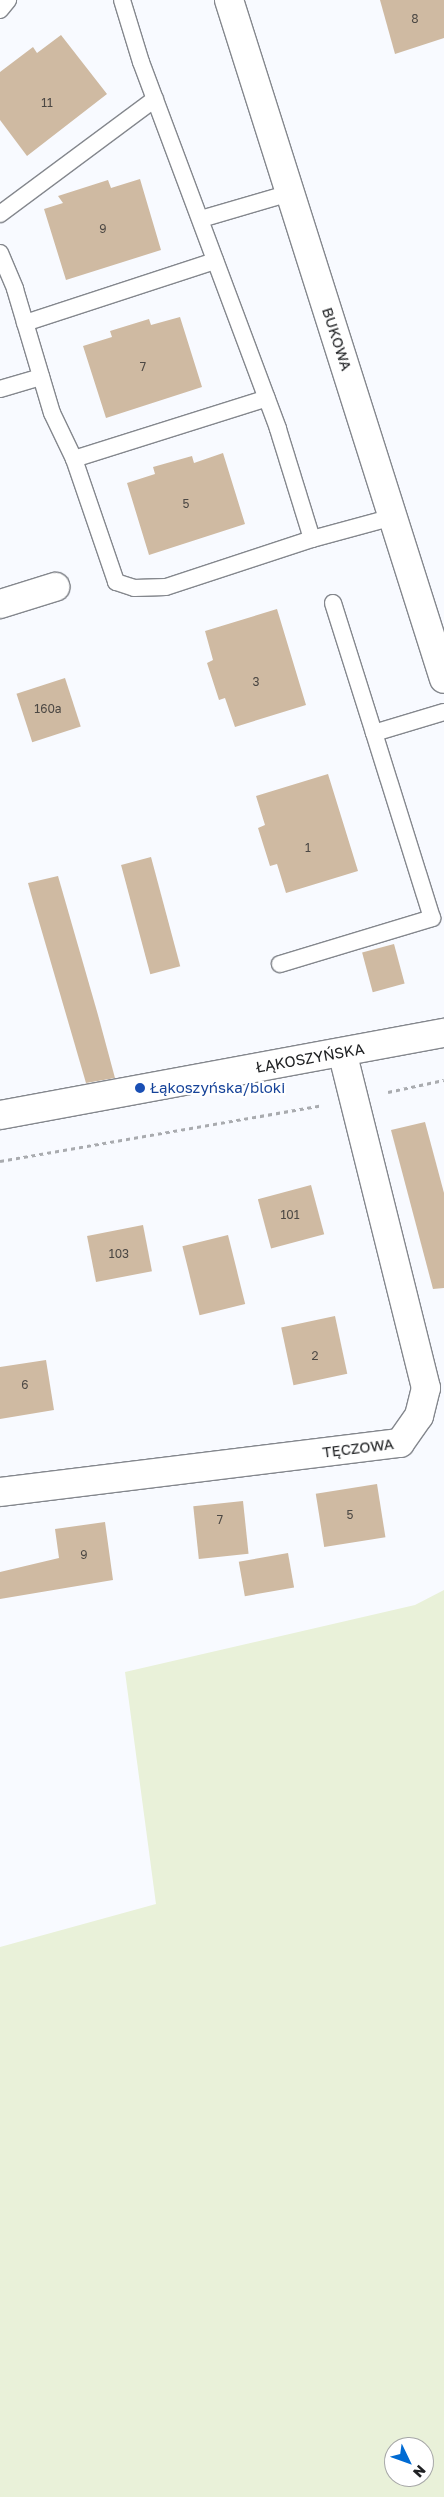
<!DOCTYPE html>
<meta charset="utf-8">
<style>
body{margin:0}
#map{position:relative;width:444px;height:2497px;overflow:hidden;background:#f8faff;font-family:"Golos Text",sans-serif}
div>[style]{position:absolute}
.green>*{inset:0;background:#e9f1d9}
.building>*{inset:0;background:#cfbaa2;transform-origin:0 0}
.path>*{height:3px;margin-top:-1.5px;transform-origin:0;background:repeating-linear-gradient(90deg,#a9abaf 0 4px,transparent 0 8px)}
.roads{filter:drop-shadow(1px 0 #84878d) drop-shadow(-1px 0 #84878d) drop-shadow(0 1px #84878d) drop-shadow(0 -1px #84878d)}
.service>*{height:16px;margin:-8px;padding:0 8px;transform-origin:8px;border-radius:8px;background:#fff}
.minor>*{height:28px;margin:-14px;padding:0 14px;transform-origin:14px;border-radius:14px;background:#fff}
.tertiary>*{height:28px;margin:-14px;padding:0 14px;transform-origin:14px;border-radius:14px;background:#fff}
.dots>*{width:14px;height:14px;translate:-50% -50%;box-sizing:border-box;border:2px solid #fff;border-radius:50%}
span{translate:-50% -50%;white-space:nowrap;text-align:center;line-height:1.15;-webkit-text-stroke:4.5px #fff;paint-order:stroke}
.number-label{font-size:12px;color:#4c4844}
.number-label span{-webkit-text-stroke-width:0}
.street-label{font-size:15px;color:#202224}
.transit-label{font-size:15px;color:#164399}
.left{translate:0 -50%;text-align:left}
.north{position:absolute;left:384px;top:2437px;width:50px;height:50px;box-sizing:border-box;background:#fff;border:1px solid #a6a7a7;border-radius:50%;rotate:132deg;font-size:14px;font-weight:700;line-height:20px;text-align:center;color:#202224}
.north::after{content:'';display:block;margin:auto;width:18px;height:22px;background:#016bd3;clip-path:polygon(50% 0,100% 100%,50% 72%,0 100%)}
</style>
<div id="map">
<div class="green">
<i style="clip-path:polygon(evenodd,444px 1590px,444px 2497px,0 2497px,0 1947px,156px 1904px,125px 1672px,415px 1605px,444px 1590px,394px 2447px,424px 2447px,424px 2477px,394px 2477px,394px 2447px)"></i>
</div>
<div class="building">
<i style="clip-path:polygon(380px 0,444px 0,444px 38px,395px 54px)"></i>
<i style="clip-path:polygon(61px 35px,107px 94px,27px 156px,0 120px,0 72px,33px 47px,37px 53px)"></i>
<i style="clip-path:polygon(140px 179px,161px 250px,66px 280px,44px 209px,63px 203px,58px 196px,108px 180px,111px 188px)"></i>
<i style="clip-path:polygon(180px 317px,202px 387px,106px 418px,83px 346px,112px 337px,110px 331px,149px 319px,151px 325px)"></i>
<i style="clip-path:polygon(223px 453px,245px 524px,149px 555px,127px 483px,155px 474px,153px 467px,192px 456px,194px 463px)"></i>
<i style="clip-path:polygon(277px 609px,306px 705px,235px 727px,225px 698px,219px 700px,207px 663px,213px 660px,205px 631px)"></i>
<i style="left:65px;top:678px;width:51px;height:51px;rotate:72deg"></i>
<i style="clip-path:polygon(328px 774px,358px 871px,286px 893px,277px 864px,270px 866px,258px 828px,265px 825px,256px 796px)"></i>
<i style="left:151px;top:857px;width:113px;height:31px;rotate:75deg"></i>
<i style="clip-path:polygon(58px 876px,98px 1015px,115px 1078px,86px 1083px,33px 901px,28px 883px)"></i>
<i style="left:394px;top:944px;width:41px;height:33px;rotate:75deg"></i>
<i style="clip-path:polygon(425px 1122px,444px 1193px,444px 1288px,433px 1289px,391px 1130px)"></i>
<i style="left:311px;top:1185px;width:51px;height:55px;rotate:75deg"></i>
<i style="left:143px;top:1225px;width:47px;height:57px;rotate:79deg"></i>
<i style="left:228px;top:1235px;width:71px;height:47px;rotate:76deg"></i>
<i style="left:335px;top:1316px;width:59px;height:55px;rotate:78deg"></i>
<i style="clip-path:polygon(46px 1360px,54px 1410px,0 1419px,0 1367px)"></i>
<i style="left:377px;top:1484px;width:54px;height:62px;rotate:81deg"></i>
<i style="left:243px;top:1501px;width:53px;height:50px;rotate:84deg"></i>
<i style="clip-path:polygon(105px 1522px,113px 1580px,0 1599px,0 1572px,59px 1558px,55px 1529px)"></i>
<i style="left:288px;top:1553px;width:35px;height:50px;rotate:80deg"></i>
</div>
<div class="path">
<i style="left:388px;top:1092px;width:57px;rotate:-12.1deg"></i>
<i style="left:0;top:1161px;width:324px;rotate:-9.8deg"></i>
</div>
<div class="roads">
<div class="service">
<i style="left:122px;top:0;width:65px;rotate:73deg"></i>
<i style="left:141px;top:62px;width:392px;rotate:69.5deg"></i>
<i style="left:278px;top:429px;width:115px;rotate:72.8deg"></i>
<i style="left:0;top:10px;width:13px;rotate:-51deg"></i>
<i style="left:0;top:214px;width:193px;rotate:-36.6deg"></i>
<i style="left:201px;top:219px;width:93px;rotate:-16.3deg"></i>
<i style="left:0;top:253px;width:39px;rotate:67deg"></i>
<i style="left:15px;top:289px;width:129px;rotate:73.4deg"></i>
<i style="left:52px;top:413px;width:51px;rotate:64.4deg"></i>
<i style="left:74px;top:459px;width:130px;rotate:71.1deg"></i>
<i style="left:116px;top:582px;width:19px;rotate:18deg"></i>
<i style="left:134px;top:588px;width:32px;rotate:-2deg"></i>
<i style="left:166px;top:587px;width:154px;rotate:-18.2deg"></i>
<i style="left:312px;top:539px;width:84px;rotate:-15.2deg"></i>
<i style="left:25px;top:323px;width:200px;rotate:-18.1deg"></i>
<i style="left:0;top:389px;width:43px;rotate:-16.3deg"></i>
<i style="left:74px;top:459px;width:202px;rotate:-17.5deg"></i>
<i style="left:333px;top:603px;width:136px;rotate:72.5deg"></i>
<i style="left:374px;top:733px;width:73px;rotate:-16.7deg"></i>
<i style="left:280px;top:964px;width:159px;rotate:-16.8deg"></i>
<i style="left:432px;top:918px;width:194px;rotate:-107.4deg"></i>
</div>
<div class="minor">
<i style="left:229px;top:0;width:712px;rotate:72.43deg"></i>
<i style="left:0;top:604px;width:58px;rotate:-17.2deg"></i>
<i style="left:0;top:1492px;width:403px;rotate:-7deg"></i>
<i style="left:400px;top:1443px;width:33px;rotate:-55deg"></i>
<i style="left:419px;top:1416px;width:29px;rotate:-76deg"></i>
<i style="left:426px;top:1388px;width:346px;rotate:-104deg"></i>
</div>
<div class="tertiary">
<i style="left:0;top:1115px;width:452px;rotate:-10.5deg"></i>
</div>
</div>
<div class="dots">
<i style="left:140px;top:1088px;background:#1a4fb4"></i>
</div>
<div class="number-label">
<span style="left:415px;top:19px">8</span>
<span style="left:47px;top:103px">11</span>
<span style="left:103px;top:229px">9</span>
<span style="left:143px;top:367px">7</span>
<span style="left:186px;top:504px">5</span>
<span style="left:256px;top:682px">3</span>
<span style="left:48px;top:709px">160a</span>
<span style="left:308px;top:848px">1</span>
<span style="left:290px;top:1215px">101</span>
<span style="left:119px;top:1254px">103</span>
<span style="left:315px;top:1356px">2</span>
<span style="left:25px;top:1385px">6</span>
<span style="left:350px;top:1515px">5</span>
<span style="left:220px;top:1520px">7</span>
<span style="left:84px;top:1555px">9</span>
</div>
<div class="street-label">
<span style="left:337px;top:339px;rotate:72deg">BUKOWA</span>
<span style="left:310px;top:1058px;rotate:-10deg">ŁĄKOSZYŃSKA</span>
<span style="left:358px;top:1448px;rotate:-7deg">TĘCZOWA</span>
</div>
<div class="transit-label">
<span class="left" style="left:150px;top:1088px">Łąkoszyńska/bloki</span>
</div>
<div class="north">N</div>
</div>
